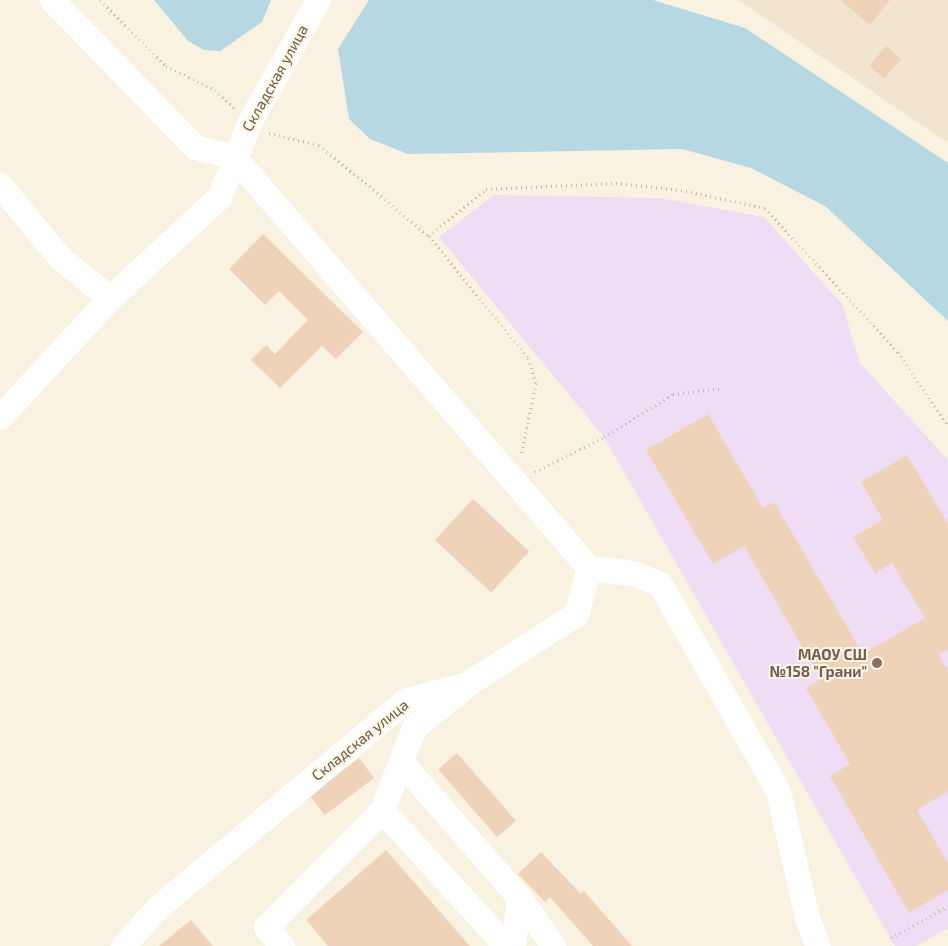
<!DOCTYPE html>
<meta charset="utf-8">
<style>
body{margin:0}
#map{position:relative;width:948px;height:946px;overflow:hidden;background:#faf2e0;font-family:"Exo 2",sans-serif}
div>[style]{position:absolute}
.residential>*{inset:0;background:#f1e5cf}
.education>*{inset:0;background:#efddf6}
.water>*{inset:0;background:#b6d8e2}
.building>*{inset:0;background:#eed3b9;transform-origin:0 0}
.path>*{height:3px;margin-top:-1.5px;transform-origin:0;background:repeating-linear-gradient(90deg,#d2b69d 0 1px,transparent 0 5px)}
.minor>*{height:25px;margin:-12.5px;padding:0 12.5px;transform-origin:12.5px;border-radius:12.5px;background:#fff}
.dots>*{width:14px;height:14px;translate:-50% -50%;box-sizing:border-box;border:2px solid #fef6e6;border-radius:50%}
span{translate:-50% -50%;white-space:nowrap;text-align:center;line-height:1.15;-webkit-text-stroke:4px #fef6e6;paint-order:stroke}
.street-label{font-size:15px;color:#6f5a49}
.education-label{font-size:15px;color:#785e54;font-weight:700}
.right{translate:-100% -50%;text-align:right}
</style>
<div id="map">
<div class="residential">
<i style="clip-path:polygon(737px 0,948px 0,948px 143px,738px 0)"></i>
</div>
<div class="education">
<i style="clip-path:polygon(494px 195px,660px 198px,764px 217px,842px 304px,860px 363px,948px 460px,948px 928px,916px 946px,895px 946px,604px 437px,439px 237px)"></i>
</div>
<div class="water">
<i style="clip-path:polygon(154px 0,271px 0,262px 22px,220px 51px,204px 50px,188px 41px)"></i>
<i style="clip-path:polygon(369px 0,653px 0,745px 28px,948px 163px,948px 321px,825px 206px,751px 168px,682px 149px,408px 154px,370px 139px,349px 119px,338px 49px)"></i>
</div>
<div class="building">
<i style="clip-path:polygon(840px 0,890px 0,870px 25px)"></i>
<i style="left:886px;top:46px;width:20px;height:26px;rotate:41deg"></i>
<i style="clip-path:polygon(263px 234px,363px 332px,336px 359px,322px 346px,280px 388px,251px 360px,266px 345px,275px 354px,308px 320px,279px 291px,265px 305px,229px 269px)"></i>
<i style="clip-path:polygon(708px 414px,763px 508px,774px 502px,863px 654px,925px 618px,892px 563px,875px 573px,853px 537px,883px 520px,861px 482px,907px 455px,948px 524px,948px 649px,939px 655px,948px 671px,948px 791px,917px 810px,948px 863px,948px 890px,909px 913px,830px 776px,850px 764px,806px 688px,821px 679px,744px 546px,713px 564px,646px 450px)"></i>
<i style="left:473px;top:499px;width:77px;height:56px;rotate:43deg"></i>
<i style="left:457px;top:753px;width:90px;height:25px;rotate:49deg"></i>
<i style="left:359px;top:758px;width:25px;height:62px;rotate:53deg"></i>
<i style="clip-path:polygon(386px 850px,470px 946px,328px 946px,306px 920px)"></i>
<i style="clip-path:polygon(541px 852px,581px 894px,584px 891px,632px 946px,593px 946px,550px 897px,545px 902px,518px 874px)"></i>
<i style="clip-path:polygon(191px 920px,213px 946px,159px 946px)"></i>
</div>
<div class="path">
<i style="left:100px;top:0;width:93px;rotate:45deg"></i>
<i style="left:166px;top:66px;width:55px;rotate:26.1deg"></i>
<i style="left:215px;top:90px;width:26px;rotate:43deg"></i>
<i style="left:269px;top:133px;width:51px;rotate:13.5deg"></i>
<i style="left:319px;top:145px;width:143px;rotate:39.6deg"></i>
<i style="left:429px;top:236px;width:74px;rotate:-39.5deg"></i>
<i style="left:486px;top:189px;width:130px;rotate:-2.6deg"></i>
<i style="left:616px;top:183px;width:65px;rotate:6.1deg"></i>
<i style="left:681px;top:190px;width:86px;rotate:12.1deg"></i>
<i style="left:765px;top:208px;width:196px;rotate:47.3deg"></i>
<i style="left:898px;top:352px;width:89px;rotate:56deg"></i>
<i style="left:429px;top:236px;width:157px;rotate:50.9deg"></i>
<i style="left:528px;top:358px;width:26px;rotate:72deg"></i>
<i style="left:536px;top:383px;width:75px;rotate:101.6deg"></i>
<i style="left:535px;top:472px;width:77px;rotate:-26.9deg"></i>
<i style="left:604px;top:437px;width:81px;rotate:-31.9deg"></i>
<i style="left:673px;top:394px;width:50px;rotate:-6.8deg"></i>
<i style="left:891px;top:938px;width:65px;rotate:-29.3deg"></i>
</div>
<div class="minor">
<i style="left:52px;top:0;width:205px;rotate:45.8deg"></i>
<i style="left:195px;top:147px;width:40px;rotate:14.4deg"></i>
<i style="left:234px;top:157px;width:543px;rotate:49.18deg"></i>
<i style="left:0;top:185px;width:94px;rotate:50.6deg"></i>
<i style="left:60px;top:258px;width:64px;rotate:38.7deg"></i>
<i style="left:0;top:417px;width:162px;rotate:-47.3deg"></i>
<i style="left:110px;top:298px;width:149px;rotate:-42.8deg"></i>
<i style="left:219px;top:197px;width:82px;rotate:-67.8deg"></i>
<i style="left:250px;top:121px;width:139px;rotate:-60.7deg"></i>
<i style="left:462px;top:689px;width:61px;rotate:141.6deg"></i>
<i style="left:414px;top:727px;width:89px;rotate:111.1deg"></i>
<i style="left:382px;top:810px;width:184px;rotate:47.6deg"></i>
<i style="left:402px;top:763px;width:178px;rotate:48.9deg"></i>
<i style="left:123px;top:946px;width:51px;rotate:-48.2deg"></i>
<i style="left:157px;top:908px;width:324px;rotate:-39.9deg"></i>
<i style="left:406px;top:700px;width:63px;rotate:-14.7deg"></i>
<i style="left:467px;top:684px;width:130px;rotate:-32.7deg"></i>
<i style="left:576px;top:614px;width:48px;rotate:-74.2deg"></i>
<i style="left:589px;top:568px;width:44px;rotate:6.5deg"></i>
<i style="left:633px;top:573px;width:29px;rotate:22deg"></i>
<i style="left:660px;top:584px;width:238px;rotate:60.3deg"></i>
<i style="left:778px;top:791px;width:130px;rotate:77.1deg"></i>
<i style="left:807px;top:918px;width:30px;rotate:69deg"></i>
<i style="left:282px;top:946px;width:25px;rotate:-130deg"></i>
<i style="left:266px;top:927px;width:165px;rotate:-45.2deg"></i>
<i style="left:513px;top:946px;width:49px;rotate:-83deg"></i>
<i style="left:519px;top:897px;width:60px;rotate:55.2deg"></i>
</div>
<div class="dots">
<i style="left:877px;top:663px;background:#8d6e63"></i>
</div>
<div class="street-label">
<span style="left:275px;top:78px;rotate:-61deg">Складская улица</span>
<span style="left:360px;top:740px;rotate:-39deg">Складская улица</span>
</div>
<div class="education-label">
<span class="right" style="left:867px;top:663px">МАОУ СШ<br>№158 "Грани"</span>
</div>
</div>
